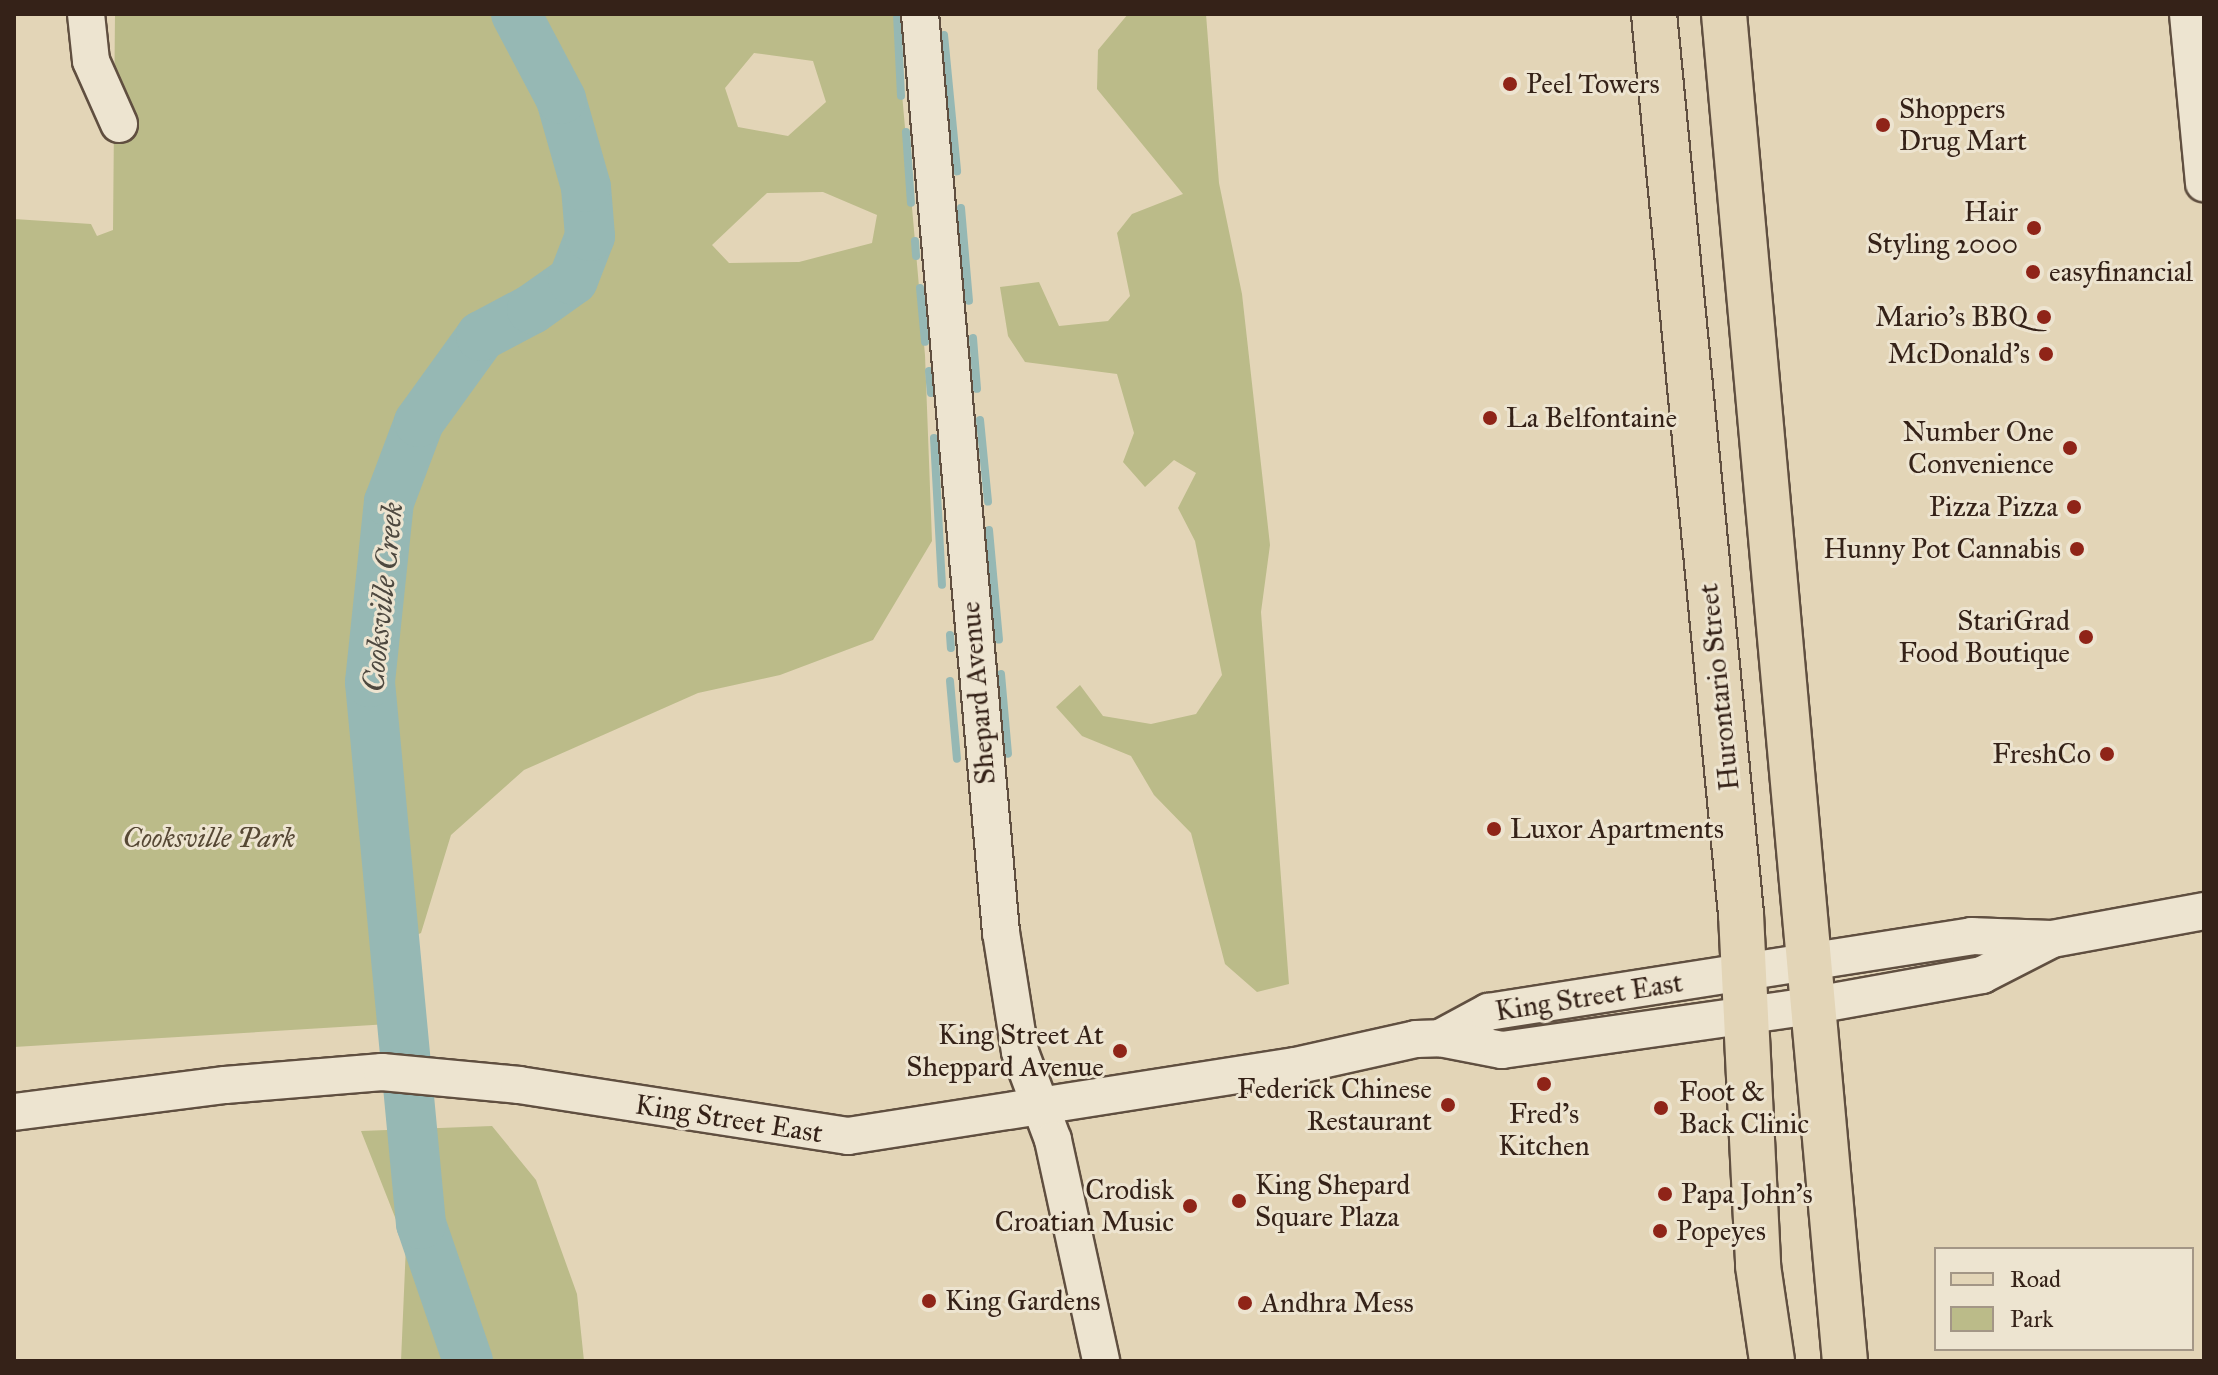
<!DOCTYPE html>
<meta charset="utf-8">
<style>
body{margin:0}
#map{position:relative;width:2218px;height:1375px;overflow:hidden;background:#e3d5b7;font-family:"IM FELL Great Primer",serif}
div>[style]{position:absolute}
.green>*{inset:0;background:#bbbb89}
.stream>*{height:8px;margin:-4px;padding:0 4px;transform-origin:4px;border-radius:4px;background:#96b8b4}
.river>*{height:50px;margin:-25px;padding:0 25px;transform-origin:25px;border-radius:25px;background:#96b8b4}
.roads{filter:drop-shadow(2px 0 #604f40) drop-shadow(-2px 0 #604f40) drop-shadow(0 2px #604f40) drop-shadow(0 -2px #604f40)}
.minor>*{height:36px;margin:-18px;padding:0 18px;transform-origin:18px;border-radius:18px;background:#ede4d0}
.major>*{height:44px;margin:-22px;padding:0 22px;transform-origin:22px;border-radius:22px;background:#e3d5b7}
.dots>*{width:22px;height:22px;translate:-50% -50%;box-sizing:border-box;border:4px solid #ede4d0;border-radius:50%}
span{translate:-50% -50%;white-space:nowrap;text-align:center;line-height:1.15;-webkit-text-stroke:6px #ede4d0;paint-order:stroke}
.poi-label{font-size:28px;color:#352218}
.left{translate:0 -50%;text-align:left}
.right{translate:-100% -50%;text-align:right}
.street-label{font-size:28px;color:#352218}
.park-label{font-size:28px;color:#564834;font-style:italic}
.water-label{font-size:30px;color:#4d483f;font-style:italic}
.frame{position:absolute;inset:0;border:16px solid #352218;pointer-events:none}
.legend{position:absolute;left:1934px;top:1247px;width:260px;height:104px;box-sizing:border-box;background:#ede4d0;border:2px solid #a39686;margin:0;padding:10px 14px;list-style:none;font-size:24px;color:#352218}
.legend li{display:flex;align-items:center;gap:16px;height:40px}
.legend b{width:40px;border:2px solid #a39686}
</style>
<div id="map">
<div class="green">
<i style="clip-path:polygon(evenodd,115px 14px,895px 14px,925px 355px,932px 541px,873px 640px,780px 675px,698px 693px,524px 770px,451px 835px,421px 933px,414px 936px,422px 1022px,14px 1047px,14px 219px,91px 224px,97px 236px,113px 230px,115px 14px,754px 53px,813px 61px,826px 102px,788px 136px,738px 127px,725px 88px,754px 53px,115px 14px,823px 192px,877px 215px,872px 243px,799px 262px,729px 263px,712px 245px,767px 193px,823px 192px)"></i>
<i style="clip-path:polygon(1128px 14px,1206px 14px,1219px 183px,1242px 294px,1270px 545px,1261px 612px,1289px 984px,1257px 992px,1225px 964px,1191px 833px,1154px 795px,1131px 756px,1082px 736px,1056px 707px,1080px 685px,1103px 716px,1151px 724px,1196px 714px,1222px 675px,1195px 541px,1178px 508px,1196px 473px,1174px 460px,1145px 487px,1123px 462px,1134px 433px,1117px 374px,1025px 362px,1008px 336px,1000px 287px,1039px 282px,1059px 326px,1108px 321px,1130px 296px,1117px 233px,1132px 214px,1183px 194px,1097px 89px,1098px 50px)"></i>
<i style="clip-path:polygon(492px 1126px,536px 1180px,577px 1294px,584px 1361px,401px 1361px,406px 1245px,361px 1131px)"></i>
</div>
<div class="stream">
<i style="left:897px;top:14px;width:82px;rotate:87.2deg"></i>
<i style="left:944px;top:35px;width:137px;rotate:84.5deg"></i>
<i style="left:906px;top:132px;width:71px;rotate:86deg"></i>
<i style="left:961px;top:208px;width:93px;rotate:85.1deg"></i>
<i style="left:915px;top:241px;width:15px;rotate:86deg"></i>
<i style="left:920px;top:288px;width:54px;rotate:84.7deg"></i>
<i style="left:973px;top:338px;width:51px;rotate:85.5deg"></i>
<i style="left:929px;top:371px;width:22px;rotate:85deg"></i>
<i style="left:980px;top:420px;width:82px;rotate:84.4deg"></i>
<i style="left:934px;top:438px;width:147px;rotate:86.9deg"></i>
<i style="left:989px;top:530px;width:110px;rotate:84.8deg"></i>
<i style="left:950px;top:635px;width:13px;rotate:86deg"></i>
<i style="left:1001px;top:674px;width:80px;rotate:85deg"></i>
<i style="left:950px;top:681px;width:78px;rotate:84.9deg"></i>
</div>
<div class="river">
<i style="left:468px;top:1361px;width:145px;rotate:-108.9deg"></i>
<i style="left:421px;top:1224px;width:544px;rotate:-95.38deg"></i>
<i style="left:370px;top:682px;width:181px;rotate:-84deg"></i>
<i style="left:389px;top:502px;width:85px;rotate:-69.4deg"></i>
<i style="left:419px;top:422px;width:106px;rotate:-54.2deg"></i>
<i style="left:481px;top:336px;width:58px;rotate:-27.9deg"></i>
<i style="left:532px;top:309px;width:50px;rotate:-35.3deg"></i>
<i style="left:573px;top:280px;width:47px;rotate:-68.9deg"></i>
<i style="left:590px;top:236px;width:49px;rotate:-94.7deg"></i>
<i style="left:586px;top:187px;width:91px;rotate:-105.9deg"></i>
<i style="left:561px;top:99px;width:96px;rotate:-117.9deg"></i>
</div>
<div class="roads">
<div class="minor">
<i style="left:86px;top:14px;width:47px;rotate:83.9deg"></i>
<i style="left:91px;top:61px;width:69px;rotate:66deg"></i>
<i style="left:920px;top:14px;width:922px;rotate:84.96deg"></i>
<i style="left:1001px;top:932px;width:121px;rotate:81deg"></i>
<i style="left:1020px;top:1052px;width:94px;rotate:69.4deg"></i>
<i style="left:1053px;top:1140px;width:226px;rotate:77.7deg"></i>
<i style="left:2188px;top:14px;width:170px;rotate:84.6deg"></i>
<i style="left:1440px;top:1038px;width:55px;rotate:-28.4deg"></i>
<i style="left:1488px;top:1012px;width:489px;rotate:-8.9deg"></i>
<i style="left:1971px;top:936px;width:81px;rotate:2.1deg"></i>
<i style="left:2052px;top:939px;width:155px;rotate:-10.4deg"></i>
<i style="left:14px;top:1112px;width:213px;rotate:-7.3deg"></i>
<i style="left:225px;top:1085px;width:158px;rotate:-4.7deg"></i>
<i style="left:382px;top:1072px;width:138px;rotate:5.4deg"></i>
<i style="left:519px;top:1085px;width:333px;rotate:8.8deg"></i>
<i style="left:848px;top:1136px;width:452px;rotate:-8.9deg"></i>
<i style="left:1295px;top:1066px;width:124px;rotate:-12.6deg"></i>
<i style="left:1416px;top:1039px;width:24px;rotate:-2deg"></i>
<i style="left:1440px;top:1038px;width:63px;rotate:11deg"></i>
<i style="left:1502px;top:1050px;width:311px;rotate:-8.1deg"></i>
<i style="left:1810px;top:1006px;width:175px;rotate:-10.2deg"></i>
<i style="left:1982px;top:975px;width:79px;rotate:-27.2deg"></i>
</div>
<div class="major">
<i style="left:1654px;top:14px;width:904px;rotate:84.48deg"></i>
<i style="left:1741px;top:914px;width:352px;rotate:87.2deg"></i>
<i style="left:1758px;top:1266px;width:96px;rotate:81.6deg"></i>
<i style="left:1724px;top:14px;width:1352px;rotate:84.87deg"></i>
</div>
</div>
<div class="dots">
<i style="left:1510px;top:84px;background:#8f2418"></i>
<i style="left:1883px;top:125px;background:#8f2418"></i>
<i style="left:2034px;top:228px;background:#8f2418"></i>
<i style="left:2033px;top:272px;background:#8f2418"></i>
<i style="left:2044px;top:317px;background:#8f2418"></i>
<i style="left:2046px;top:354px;background:#8f2418"></i>
<i style="left:1490px;top:418px;background:#8f2418"></i>
<i style="left:2070px;top:448px;background:#8f2418"></i>
<i style="left:2074px;top:507px;background:#8f2418"></i>
<i style="left:2077px;top:549px;background:#8f2418"></i>
<i style="left:2086px;top:637px;background:#8f2418"></i>
<i style="left:2107px;top:754px;background:#8f2418"></i>
<i style="left:1494px;top:829px;background:#8f2418"></i>
<i style="left:1120px;top:1051px;background:#8f2418"></i>
<i style="left:1544px;top:1084px;background:#8f2418"></i>
<i style="left:1448px;top:1105px;background:#8f2418"></i>
<i style="left:1661px;top:1108px;background:#8f2418"></i>
<i style="left:1665px;top:1194px;background:#8f2418"></i>
<i style="left:1239px;top:1201px;background:#8f2418"></i>
<i style="left:1190px;top:1206px;background:#8f2418"></i>
<i style="left:1660px;top:1231px;background:#8f2418"></i>
<i style="left:929px;top:1301px;background:#8f2418"></i>
<i style="left:1245px;top:1303px;background:#8f2418"></i>
</div>
<div class="poi-label">
<span class="left" style="left:1526px;top:84px">Peel Towers</span>
<span class="left" style="left:1899px;top:125px">Shoppers<br>Drug Mart</span>
<span class="right" style="left:2018px;top:228px">Hair<br>Styling 2000</span>
<span class="left" style="left:2049px;top:272px">easyfinancial</span>
<span class="right" style="left:2028px;top:317px">Mario’s BBQ</span>
<span class="right" style="left:2030px;top:354px">McDonald's</span>
<span class="left" style="left:1506px;top:418px">La Belfontaine</span>
<span class="right" style="left:2054px;top:448px">Number One<br>Convenience</span>
<span class="right" style="left:2058px;top:507px">Pizza Pizza</span>
<span class="right" style="left:2061px;top:549px">Hunny Pot Cannabis</span>
<span class="right" style="left:2070px;top:637px">StariGrad<br>Food Boutique</span>
<span class="right" style="left:2091px;top:754px">FreshCo</span>
<span class="left" style="left:1510px;top:829px">Luxor Apartments</span>
<span class="right" style="left:1104px;top:1051px">King Street At<br>Sheppard Avenue</span>
<span class="right" style="left:1432px;top:1105px">Federick Chinese<br>Restaurant</span>
<span class="left" style="left:1679px;top:1108px">Foot &amp;<br>Back Clinic</span>
<span style="left:1544px;top:1130px">Fred’s<br>Kitchen</span>
<span class="left" style="left:1255px;top:1201px">King Shepard<br>Square Plaza</span>
<span class="right" style="left:1174px;top:1206px">Crodisk<br>Croatian Music</span>
<span class="left" style="left:1681px;top:1194px">Papa John's</span>
<span class="left" style="left:1676px;top:1231px">Popeyes</span>
<span class="left" style="left:945px;top:1301px">King Gardens</span>
<span class="left" style="left:1261px;top:1303px">Andhra Mess</span>
</div>
<div class="street-label">
<span style="left:1719px;top:687px;rotate:-96deg">Hurontario Street</span>
<span style="left:978px;top:693px;rotate:-95deg">Shepard Avenue</span>
<span style="left:1589px;top:997px;rotate:-9deg">King Street East</span>
<span style="left:729px;top:1119px;rotate:9deg">King Street East</span>
</div>
<div class="park-label">
<span style="left:209px;top:838px">Cooksville Park</span>
</div>
<div class="water-label">
<span style="left:383px;top:597px;rotate:-84deg">Cooksville Creek</span>
</div>
<div class="frame"></div>
<ul class="legend">
<li><b style="height:10px;background:#e3d5b7"></b>Road</li>
<li><b style="height:22px;background:#bbbb89"></b>Park</li>
</ul>
</div>
